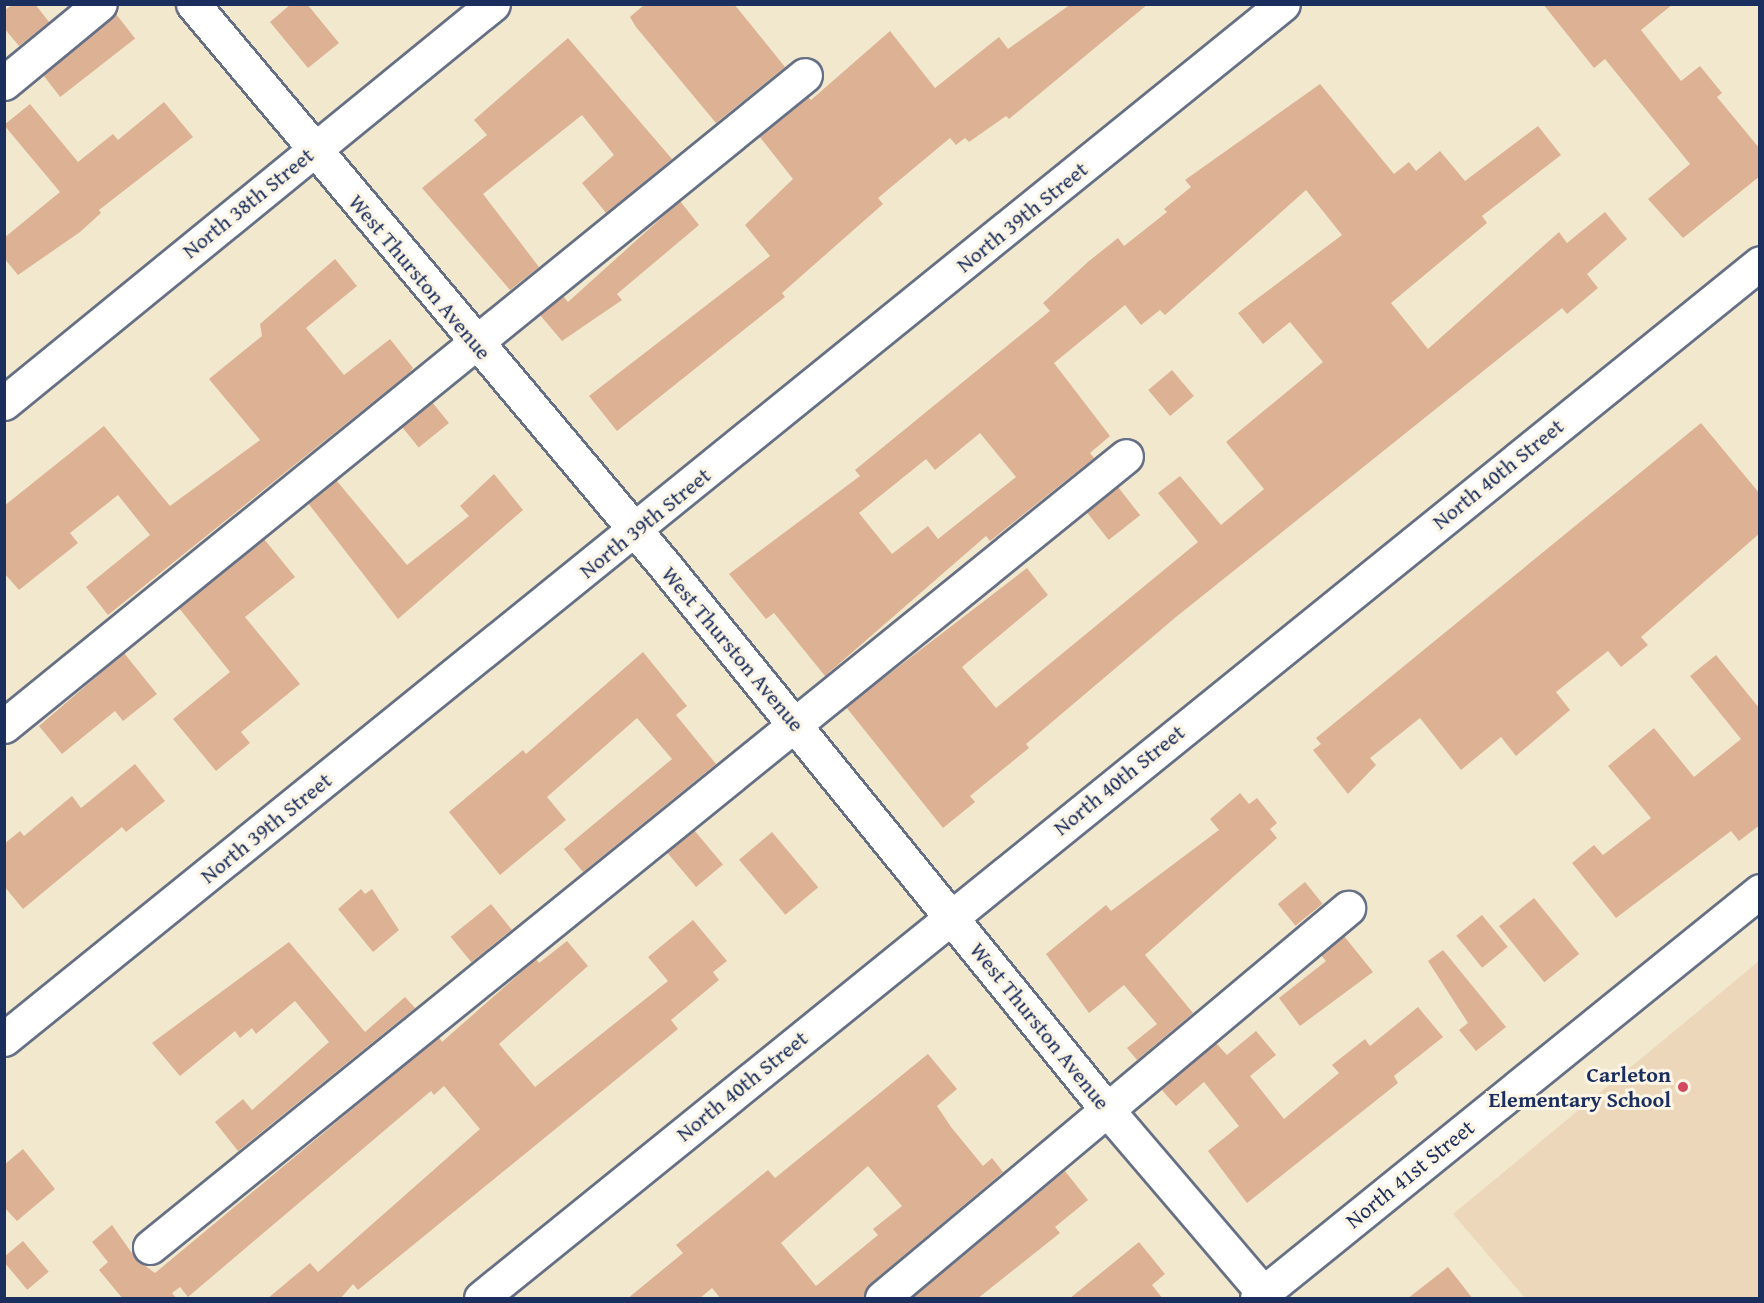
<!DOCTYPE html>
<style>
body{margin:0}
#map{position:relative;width:1764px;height:1303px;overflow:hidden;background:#f2e8cd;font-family:"Gentium Book Plus",serif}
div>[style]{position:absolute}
.built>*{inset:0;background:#edd7bb}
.building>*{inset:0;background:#ddb294;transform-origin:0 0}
.roads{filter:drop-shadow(2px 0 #667085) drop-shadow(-2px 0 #667085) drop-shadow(0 2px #667085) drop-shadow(0 -2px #667085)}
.minor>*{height:33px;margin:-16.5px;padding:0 16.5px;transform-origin:16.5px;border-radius:16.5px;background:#fff}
.dots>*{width:16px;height:16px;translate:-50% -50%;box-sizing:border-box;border:3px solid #fcf5e5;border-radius:50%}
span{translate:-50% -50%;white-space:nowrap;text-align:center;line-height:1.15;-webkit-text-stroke:6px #fcf5e5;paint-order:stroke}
.street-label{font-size:22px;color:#1b2f5e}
.poi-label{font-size:22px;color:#1b2f5e;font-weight:700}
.right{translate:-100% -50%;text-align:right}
.frame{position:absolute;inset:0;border:6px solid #1b2f5e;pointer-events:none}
</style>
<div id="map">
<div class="built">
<i style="clip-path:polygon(1759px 961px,1759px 1298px,1525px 1298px,1453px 1214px)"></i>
</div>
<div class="building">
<i style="clip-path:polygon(13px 4px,35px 4px,49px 22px,19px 46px,4px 28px,4px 11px)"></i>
<i style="clip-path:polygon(291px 4px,307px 4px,339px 43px,308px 68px,270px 22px)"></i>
<i style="clip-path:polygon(645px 4px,734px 4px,785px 67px,716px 123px,636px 27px,630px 17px)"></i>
<i style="clip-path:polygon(1071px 4px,1148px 4px,1009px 119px,1006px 116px,969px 142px,965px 138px,956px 145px,950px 138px,878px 198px,883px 204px,782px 293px,785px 297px,617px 431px,589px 396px,770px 256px,745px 225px,793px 179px,759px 136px,808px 97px,811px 100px,890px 31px,935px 88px,999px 37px,1008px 49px)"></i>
<i style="clip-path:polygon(1543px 4px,1673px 4px,1641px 30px,1681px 81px,1700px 66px,1722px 93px,1717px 97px,1760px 149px,1760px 176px,1683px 238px,1648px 199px,1690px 164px,1605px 59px,1594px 68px)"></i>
<i style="left:116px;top:14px;width:31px;height:95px;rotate:52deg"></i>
<i style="clip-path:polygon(568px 38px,672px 159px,606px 213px,582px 183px,614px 155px,582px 115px,483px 194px,539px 267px,510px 290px,422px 188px,487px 135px,474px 120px)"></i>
<i style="clip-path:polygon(evenodd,1320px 84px,1394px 174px,1409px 162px,1416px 171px,1440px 151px,1465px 181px,1538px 126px,1561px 155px,1482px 216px,1487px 223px,1391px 303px,1428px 349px,1559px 232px,1567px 243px,1605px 212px,1627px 239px,1587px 274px,1598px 288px,1567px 314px,1562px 308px,1176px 617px,1026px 744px,1029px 748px,970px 796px,975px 802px,943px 828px,846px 707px,1027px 568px,1048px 595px,962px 667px,996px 708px,1198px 542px,1158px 493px,1180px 476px,1221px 525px,1264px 489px,1226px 442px,1323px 362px,1290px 322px,1263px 344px,1238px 313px,1342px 235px,1306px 190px,1165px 315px,1160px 310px,1141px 325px,1125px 305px,1054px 363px,1110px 436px,1090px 453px,1094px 458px,990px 541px,986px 536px,825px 676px,774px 613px,766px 619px,729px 574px,860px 476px,855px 470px,1050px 311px,1043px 303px,1089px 261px,1118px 238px,1124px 246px,1167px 212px,1164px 209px,1191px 187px,1185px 180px,1320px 84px,980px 433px,1016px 477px,938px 539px,928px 526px,892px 554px,859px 513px,926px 459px,935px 470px,980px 433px)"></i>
<i style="clip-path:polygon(164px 102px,193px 137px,99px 210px,101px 213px,80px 232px,18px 275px,4px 258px,4px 238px,60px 192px,4px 125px,30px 104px,78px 162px,113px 134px,118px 140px)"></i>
<i style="clip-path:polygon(680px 201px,699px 225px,617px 294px,622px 300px,562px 341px,540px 315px,563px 296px,568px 302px)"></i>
<i style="clip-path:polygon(335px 259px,357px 286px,306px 328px,344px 375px,390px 339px,413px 368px,409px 373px,108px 615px,86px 587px,150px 535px,118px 495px,70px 533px,78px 543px,19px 590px,4px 573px,4px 506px,104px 426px,170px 506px,260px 440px,209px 379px,262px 336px,260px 324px)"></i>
<i style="left:1172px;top:370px;width:34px;height:31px;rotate:50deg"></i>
<i style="left:432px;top:402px;width:27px;height:39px;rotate:51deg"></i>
<i style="clip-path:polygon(1701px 423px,1760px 494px,1760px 533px,1641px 637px,1648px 645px,1621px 667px,1608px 651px,1556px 692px,1570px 710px,1516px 756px,1501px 737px,1461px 770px,1420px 718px,1370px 758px,1376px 765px,1348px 794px,1313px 750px,1321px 744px,1316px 738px)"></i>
<i style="clip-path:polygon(494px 474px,523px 510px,398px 619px,308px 503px,336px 480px,407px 565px,469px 516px,460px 506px)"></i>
<i style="left:1118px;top:487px;width:36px;height:40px;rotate:52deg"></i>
<i style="clip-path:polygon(264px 539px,295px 577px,245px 617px,300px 684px,241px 732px,250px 743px,216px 771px,173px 719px,230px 672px,179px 608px)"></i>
<i style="clip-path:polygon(643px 652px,687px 706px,676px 715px,716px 764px,583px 872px,564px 849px,672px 759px,637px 718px,547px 797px,566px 820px,500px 875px,449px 812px,523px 750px,526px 754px)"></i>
<i style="clip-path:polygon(124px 653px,157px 694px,123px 721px,115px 711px,62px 754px,39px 726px)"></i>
<i style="clip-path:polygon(1716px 655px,1760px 709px,1760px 825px,1739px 841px,1731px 831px,1616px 918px,1572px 863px,1594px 845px,1603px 855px,1651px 818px,1608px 766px,1654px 728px,1694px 777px,1741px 739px,1690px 676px)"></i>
<i style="clip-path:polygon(135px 764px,165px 801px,126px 832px,122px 827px,23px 909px,4px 886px,4px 844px,20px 831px,24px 836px,72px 796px,81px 808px)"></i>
<i style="clip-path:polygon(1240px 793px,1249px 804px,1257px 798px,1277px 823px,1270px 829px,1277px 838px,1145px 955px,1193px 1013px,1137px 1060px,1127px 1048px,1157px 1024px,1124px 985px,1089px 1013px,1046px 954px,1106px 905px,1111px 911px,1219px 830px,1210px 819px)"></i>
<i style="left:694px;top:830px;width:45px;height:35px;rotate:50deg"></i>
<i style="left:772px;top:832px;width:72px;height:43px;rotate:50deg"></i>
<i style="left:1305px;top:882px;width:28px;height:35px;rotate:51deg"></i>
<i style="clip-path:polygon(361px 889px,365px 894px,372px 889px,399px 930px,373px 952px,338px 909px)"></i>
<i style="left:1534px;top:898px;width:72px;height:45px;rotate:51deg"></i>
<i style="left:491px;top:904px;width:33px;height:52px;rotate:51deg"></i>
<i style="left:1482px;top:915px;width:41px;height:33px;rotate:51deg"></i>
<i style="clip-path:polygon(693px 920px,727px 961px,713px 972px,719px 980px,671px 1020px,678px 1029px,358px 1290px,353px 1284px,340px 1299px,267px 1299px,310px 1263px,318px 1272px,480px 1129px,444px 1086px,434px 1095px,431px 1091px,188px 1297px,180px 1287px,172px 1293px,177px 1299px,123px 1299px,99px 1270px,108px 1262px,92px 1242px,112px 1225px,136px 1259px,155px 1273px,439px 1037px,442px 1042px,536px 959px,539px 963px,567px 941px,588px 966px,499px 1044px,535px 1087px,668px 981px,648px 957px)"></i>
<i style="clip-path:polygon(1344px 936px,1373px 972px,1300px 1026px,1279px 998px,1326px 961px,1321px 955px)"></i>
<i style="clip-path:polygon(289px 942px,365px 1032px,405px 997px,415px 1008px,238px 1151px,215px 1122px,243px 1099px,252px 1110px,329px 1042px,295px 1001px,256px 1034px,252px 1028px,240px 1038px,235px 1031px,180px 1076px,152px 1043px)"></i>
<i style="clip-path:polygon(1443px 950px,1506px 1027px,1476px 1051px,1459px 1030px,1468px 1023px,1428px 961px)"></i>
<i style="clip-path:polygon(1418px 1007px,1443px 1037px,1394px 1076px,1398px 1083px,1247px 1203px,1208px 1151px,1239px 1126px,1204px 1082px,1176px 1106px,1161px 1089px,1216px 1043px,1227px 1055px,1256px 1031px,1276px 1055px,1250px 1076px,1284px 1119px,1339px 1073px,1332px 1065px,1365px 1039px,1370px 1046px)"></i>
<i style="clip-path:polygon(evenodd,928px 1054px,957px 1089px,937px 1106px,951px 1127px,983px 1166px,992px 1158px,1003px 1172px,870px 1284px,864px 1299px,721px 1299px,712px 1288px,699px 1299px,627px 1299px,683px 1253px,676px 1245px,724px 1206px,768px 1170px,775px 1178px,928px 1054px,868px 1166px,902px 1206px,873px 1229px,878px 1235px,816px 1286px,781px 1243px,868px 1166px)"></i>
<i style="clip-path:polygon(23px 1149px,55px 1189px,17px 1221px,4px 1207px,4px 1165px)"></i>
<i style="clip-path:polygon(1065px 1171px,1088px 1200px,1055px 1227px,1060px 1233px,977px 1299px,911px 1299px)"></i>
<i style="left:23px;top:1241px;width:40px;height:28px;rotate:50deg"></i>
<i style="clip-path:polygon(1139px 1242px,1165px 1274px,1152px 1285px,1163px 1299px,1069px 1299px)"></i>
<i style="clip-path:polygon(1448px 1267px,1473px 1299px,1407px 1299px)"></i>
</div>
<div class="roads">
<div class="minor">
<i style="left:193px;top:4px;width:735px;rotate:49.96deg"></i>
<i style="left:666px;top:567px;width:702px;rotate:50.89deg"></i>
<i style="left:1109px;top:1112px;width:245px;rotate:49.5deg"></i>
<i style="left:4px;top:83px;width:124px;rotate:-39.5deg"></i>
<i style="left:4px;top:403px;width:631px;rotate:-39.21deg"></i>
<i style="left:4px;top:726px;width:1032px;rotate:-39.1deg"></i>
<i style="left:4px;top:1039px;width:1645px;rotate:-38.98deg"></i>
<i style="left:150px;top:1247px;width:1256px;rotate:-39.02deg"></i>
<i style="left:481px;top:1298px;width:1645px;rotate:-38.98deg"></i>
<i style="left:882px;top:1298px;width:608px;rotate:-39.93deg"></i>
<i style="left:1257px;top:1298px;width:647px;rotate:-38.98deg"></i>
</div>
</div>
<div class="dots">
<i style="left:1683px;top:1087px;background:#d1495b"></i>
</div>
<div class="street-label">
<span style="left:248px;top:203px;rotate:-39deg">North 38th Street</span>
<span style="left:1022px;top:217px;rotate:-39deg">North 39th Street</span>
<span style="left:420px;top:277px;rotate:50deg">West Thurston Avenue</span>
<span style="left:1498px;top:474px;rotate:-39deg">North 40th Street</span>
<span style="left:645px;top:523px;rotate:-39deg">North 39th Street</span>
<span style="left:733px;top:649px;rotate:50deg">West Thurston Avenue</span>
<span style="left:1119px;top:780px;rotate:-39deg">North 40th Street</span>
<span style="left:266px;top:828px;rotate:-39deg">North 39th Street</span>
<span style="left:1040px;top:1026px;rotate:51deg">West Thurston Avenue</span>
<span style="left:742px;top:1086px;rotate:-39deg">North 40th Street</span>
<span style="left:1410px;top:1174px;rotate:-39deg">North 41st Street</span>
</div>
<div class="poi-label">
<span class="right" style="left:1671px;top:1087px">Carleton<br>Elementary School</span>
</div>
<div class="frame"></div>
</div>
